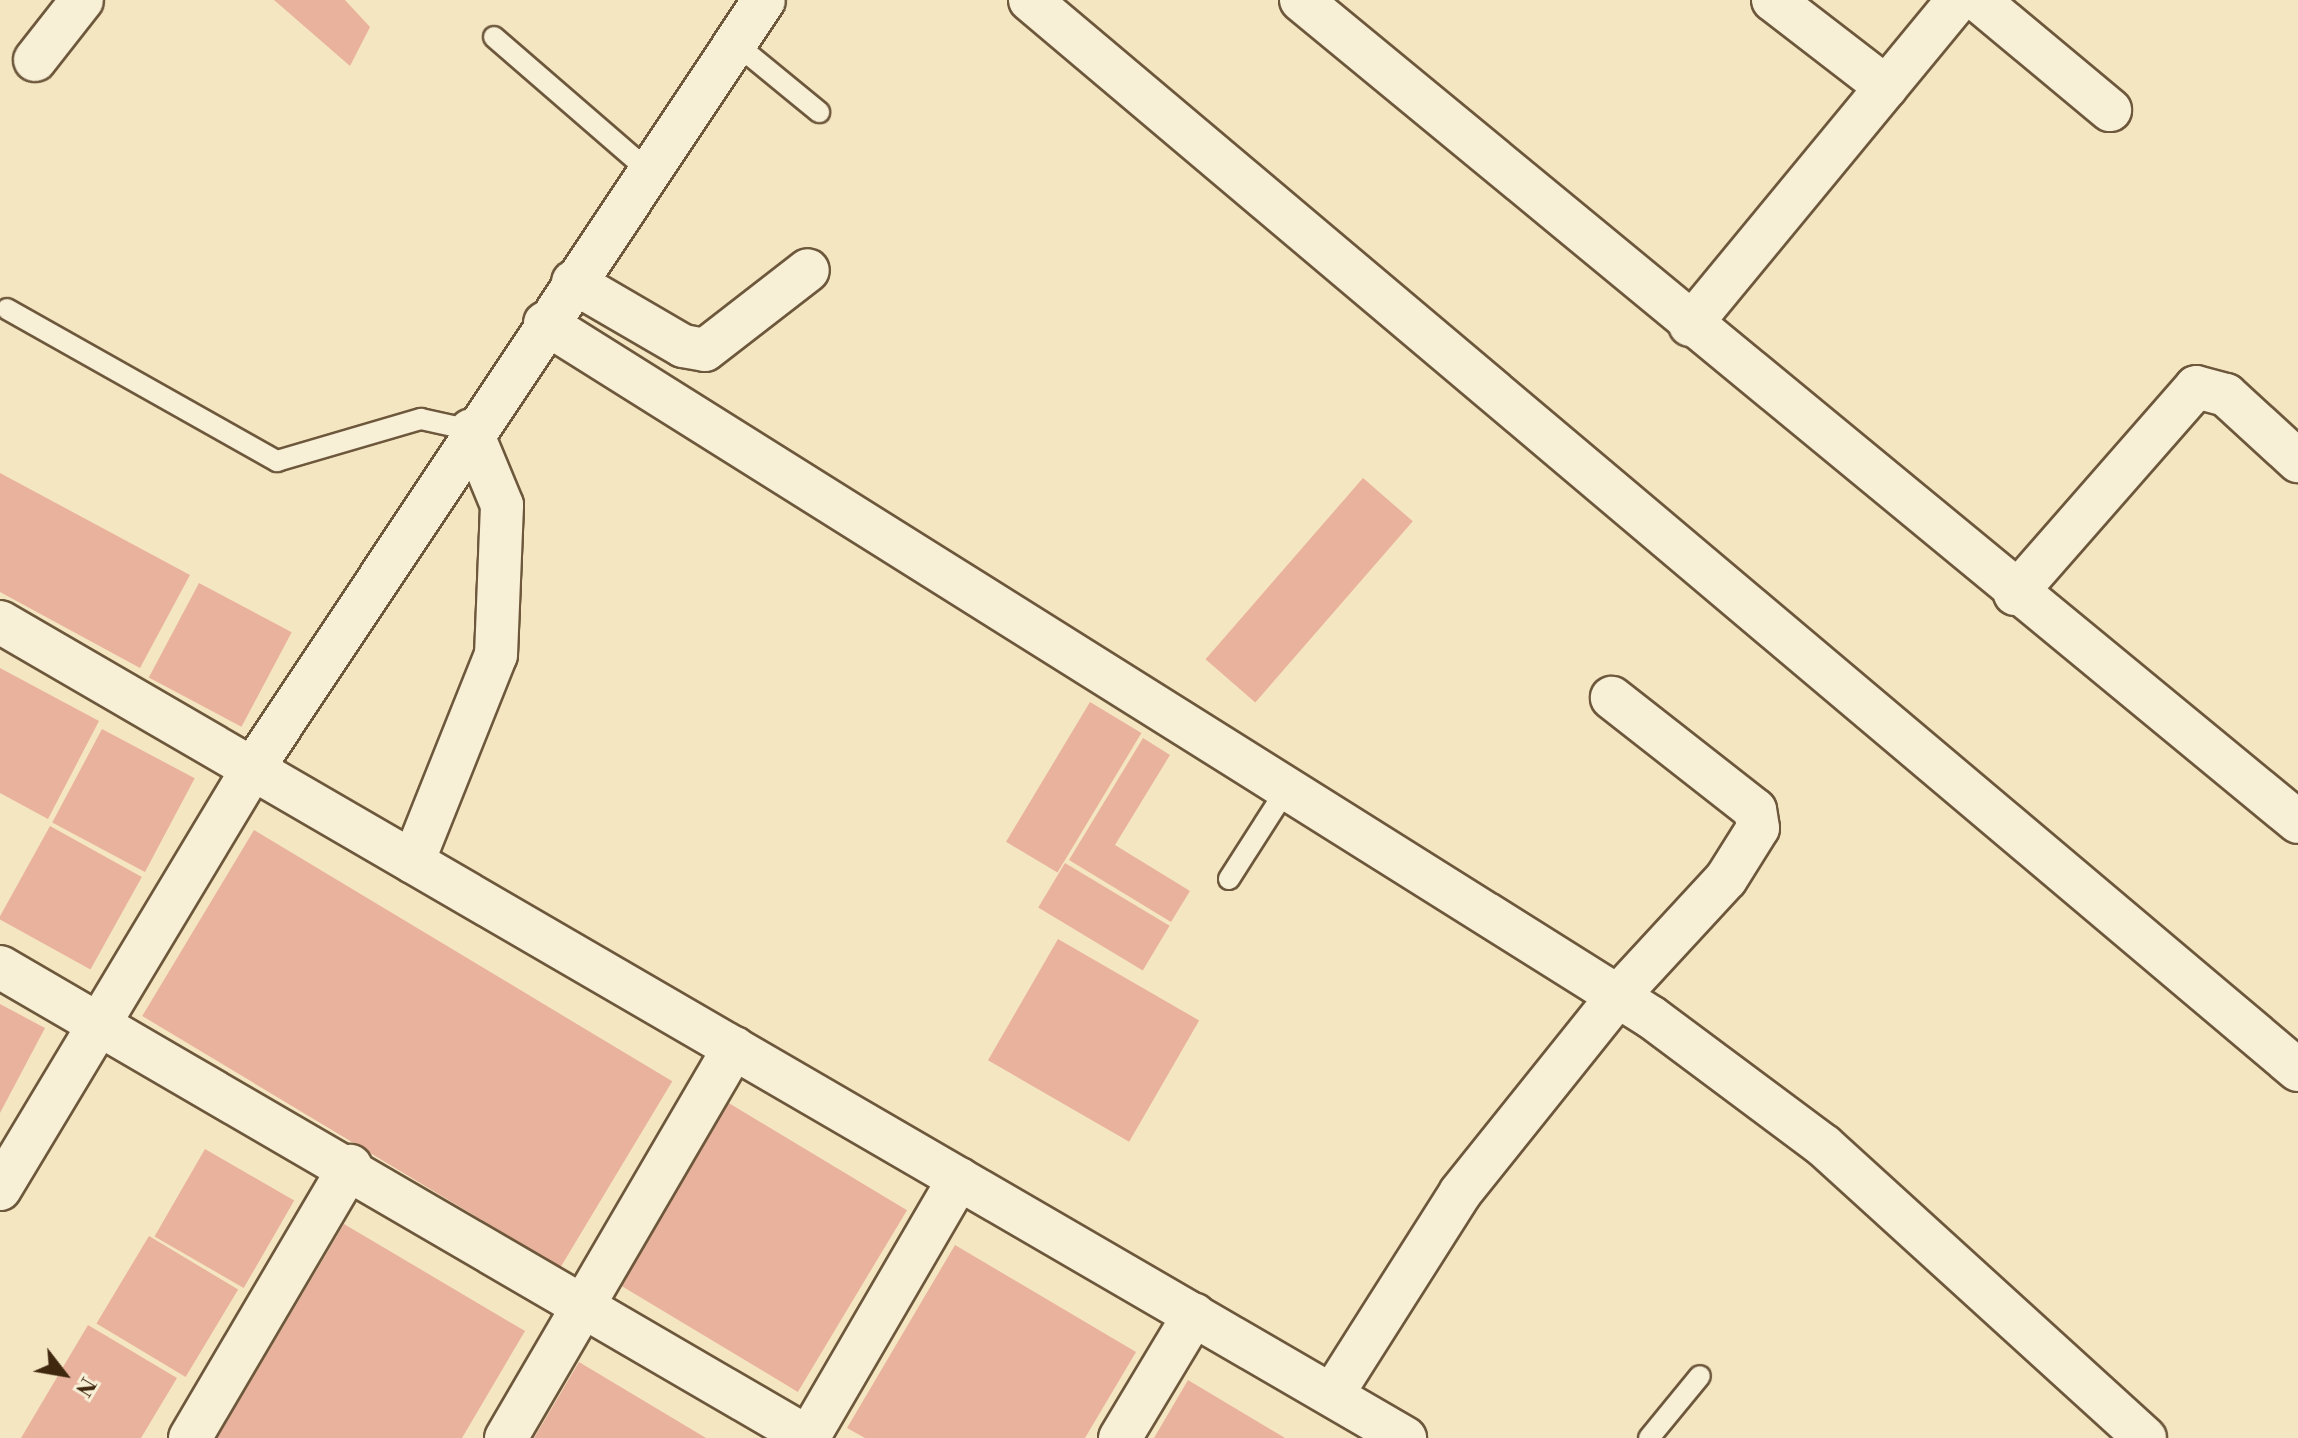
<!DOCTYPE html>
<style>
body{margin:0}
#map{position:relative;width:2298px;height:1438px;overflow:hidden;background:#f5e6c2;font-family:"Libre Bodoni",serif}
div>[style]{position:absolute}
.building>*{inset:0;background:#e9b29d;transform-origin:0 0}
.roads{filter:drop-shadow(2px 0 #6d583c) drop-shadow(-2px 0 #6d583c) drop-shadow(0 2px #6d583c) drop-shadow(0 -2px #6d583c)}
.service>*{height:20px;margin:-10px;padding:0 10px;transform-origin:10px;border-radius:10px;background:#f8efd7}
.minor>*{height:42px;margin:-21px;padding:0 21px;transform-origin:21px;border-radius:21px;background:#f8efd7}
span{translate:-50% -50%;white-space:nowrap;text-align:center;line-height:1.15;-webkit-text-stroke:6px #f8efd7;paint-order:stroke}
.north{position:absolute;left:24px;top:1334px;width:80px;height:80px;-webkit-text-stroke:6px #f8efd7;paint-order:stroke;rotate:121deg;font-size:22px;font-weight:700;line-height:32px;text-align:center;color:#40280f}
.north::after{content:'';display:block;margin:auto;width:28px;height:36px;background:#40280f;clip-path:polygon(50% 0,100% 100%,50% 72%,0 100%)}
</style>
<div id="map">
<div class="building">
<i style="clip-path:polygon(274px 0,345px 0,370px 27px,350px 66px)"></i>
<i style="clip-path:polygon(0 473px,190px 575px,140px 668px,0 592px)"></i>
<i style="left:1363px;top:478px;width:66px;height:240px;rotate:41deg"></i>
<i style="left:199px;top:583px;width:105px;height:107px;rotate:28deg"></i>
<i style="clip-path:polygon(0 668px,99px 721px,48px 819px,0 793px)"></i>
<i style="left:1090px;top:702px;width:60px;height:163px;rotate:31deg"></i>
<i style="left:102px;top:729px;width:105px;height:106px;rotate:28deg"></i>
<i style="clip-path:polygon(1143px 738px,1170px 755px,1115px 845px,1190px 891px,1171px 922px,1069px 860px)"></i>
<i style="left:50px;top:826px;width:105px;height:106px;rotate:29deg"></i>
<i style="left:254px;top:830px;width:488px;height:217px;rotate:31deg"></i>
<i style="left:1065px;top:863px;width:122px;height:52px;rotate:31deg"></i>
<i style="left:1058px;top:939px;width:163px;height:140px;rotate:30deg"></i>
<i style="clip-path:polygon(0 1004px,45px 1028px,0 1113px)"></i>
<i style="left:727px;top:1102px;width:210px;height:212px;rotate:31deg"></i>
<i style="left:205px;top:1149px;width:103px;height:101px;rotate:30deg"></i>
<i style="clip-path:polygon(344px 1224px,525px 1331px,462px 1438px,217px 1438px)"></i>
<i style="left:149px;top:1236px;width:104px;height:102px;rotate:31deg"></i>
<i style="clip-path:polygon(955px 1245px,1136px 1352px,1085px 1438px,865px 1438px,847px 1428px)"></i>
<i style="clip-path:polygon(88px 1325px,177px 1378px,141px 1438px,21px 1438px)"></i>
<i style="clip-path:polygon(579px 1362px,706px 1438px,534px 1438px)"></i>
<i style="clip-path:polygon(1188px 1380px,1285px 1438px,1154px 1438px)"></i>
</div>
<div class="roads">
<div class="service">
<i style="left:494px;top:37px;width:206px;rotate:40.9deg"></i>
<i style="left:735px;top:43px;width:109px;rotate:39.4deg"></i>
<i style="left:7px;top:309px;width:310px;rotate:29.4deg"></i>
<i style="left:277px;top:461px;width:150px;rotate:-16.3deg"></i>
<i style="left:421px;top:419px;width:51px;rotate:12.4deg"></i>
<i style="left:1229px;top:879px;width:102px;rotate:-57.4deg"></i>
<i style="left:1649px;top:1438px;width:80px;rotate:-50.6deg"></i>
</div>
<div class="minor">
<i style="left:1030px;top:0;width:1659px;rotate:40.16deg"></i>
<i style="left:1301px;top:0;width:1292px;rotate:39.5deg"></i>
<i style="left:1773px;top:0;width:143px;rotate:37.6deg"></i>
<i style="left:1978px;top:0;width:172px;rotate:39.8deg"></i>
<i style="left:35px;top:60px;width:76px;rotate:-51.9deg"></i>
<i style="left:573px;top:282px;width:127px;rotate:30.2deg"></i>
<i style="left:683px;top:346px;width:22px;rotate:10deg"></i>
<i style="left:705px;top:350px;width:130px;rotate:-37.8deg"></i>
<i style="left:545px;top:323px;width:1306px;rotate:32.11deg"></i>
<i style="left:1651px;top:1017px;width:216px;rotate:36.7deg"></i>
<i style="left:1824px;top:1146px;width:434px;rotate:42.3deg"></i>
<i style="left:1690px;top:325px;width:421px;rotate:-50.5deg"></i>
<i style="left:2015px;top:594px;width:275px;rotate:-48.8deg"></i>
<i style="left:2196px;top:387px;width:31px;rotate:15deg"></i>
<i style="left:2226px;top:395px;width:98px;rotate:42.5deg"></i>
<i style="left:0;top:622px;width:1625px;rotate:30.15deg"></i>
<i style="left:413px;top:862px;width:223px;rotate:-68.2deg"></i>
<i style="left:496px;top:655px;width:150px;rotate:-87.7deg"></i>
<i style="left:502px;top:505px;width:81px;rotate:-112.5deg"></i>
<i style="left:0;top:967px;width:936px;rotate:30.21deg"></i>
<i style="left:0;top:1189px;width:491px;rotate:-59deg"></i>
<i style="left:253px;top:768px;width:922px;rotate:-56.36deg"></i>
<i style="left:1332px;top:1395px;width:239px;rotate:-57.6deg"></i>
<i style="left:1460px;top:1193px;width:250px;rotate:-51.3deg"></i>
<i style="left:1616px;top:998px;width:162px;rotate:-47.3deg"></i>
<i style="left:1726px;top:879px;width:60px;rotate:-57.9deg"></i>
<i style="left:1758px;top:828px;width:18px;rotate:-99deg"></i>
<i style="left:1755px;top:810px;width:182px;rotate:-141.9deg"></i>
<i style="left:190px;top:1438px;width:316px;rotate:-59.5deg"></i>
<i style="left:506px;top:1438px;width:452px;rotate:-59.7deg"></i>
<i style="left:808px;top:1438px;width:300px;rotate:-59.8deg"></i>
<i style="left:1120px;top:1438px;width:144px;rotate:-59deg"></i>
</div>
</div>
<div class="north">N</div>
</div>
